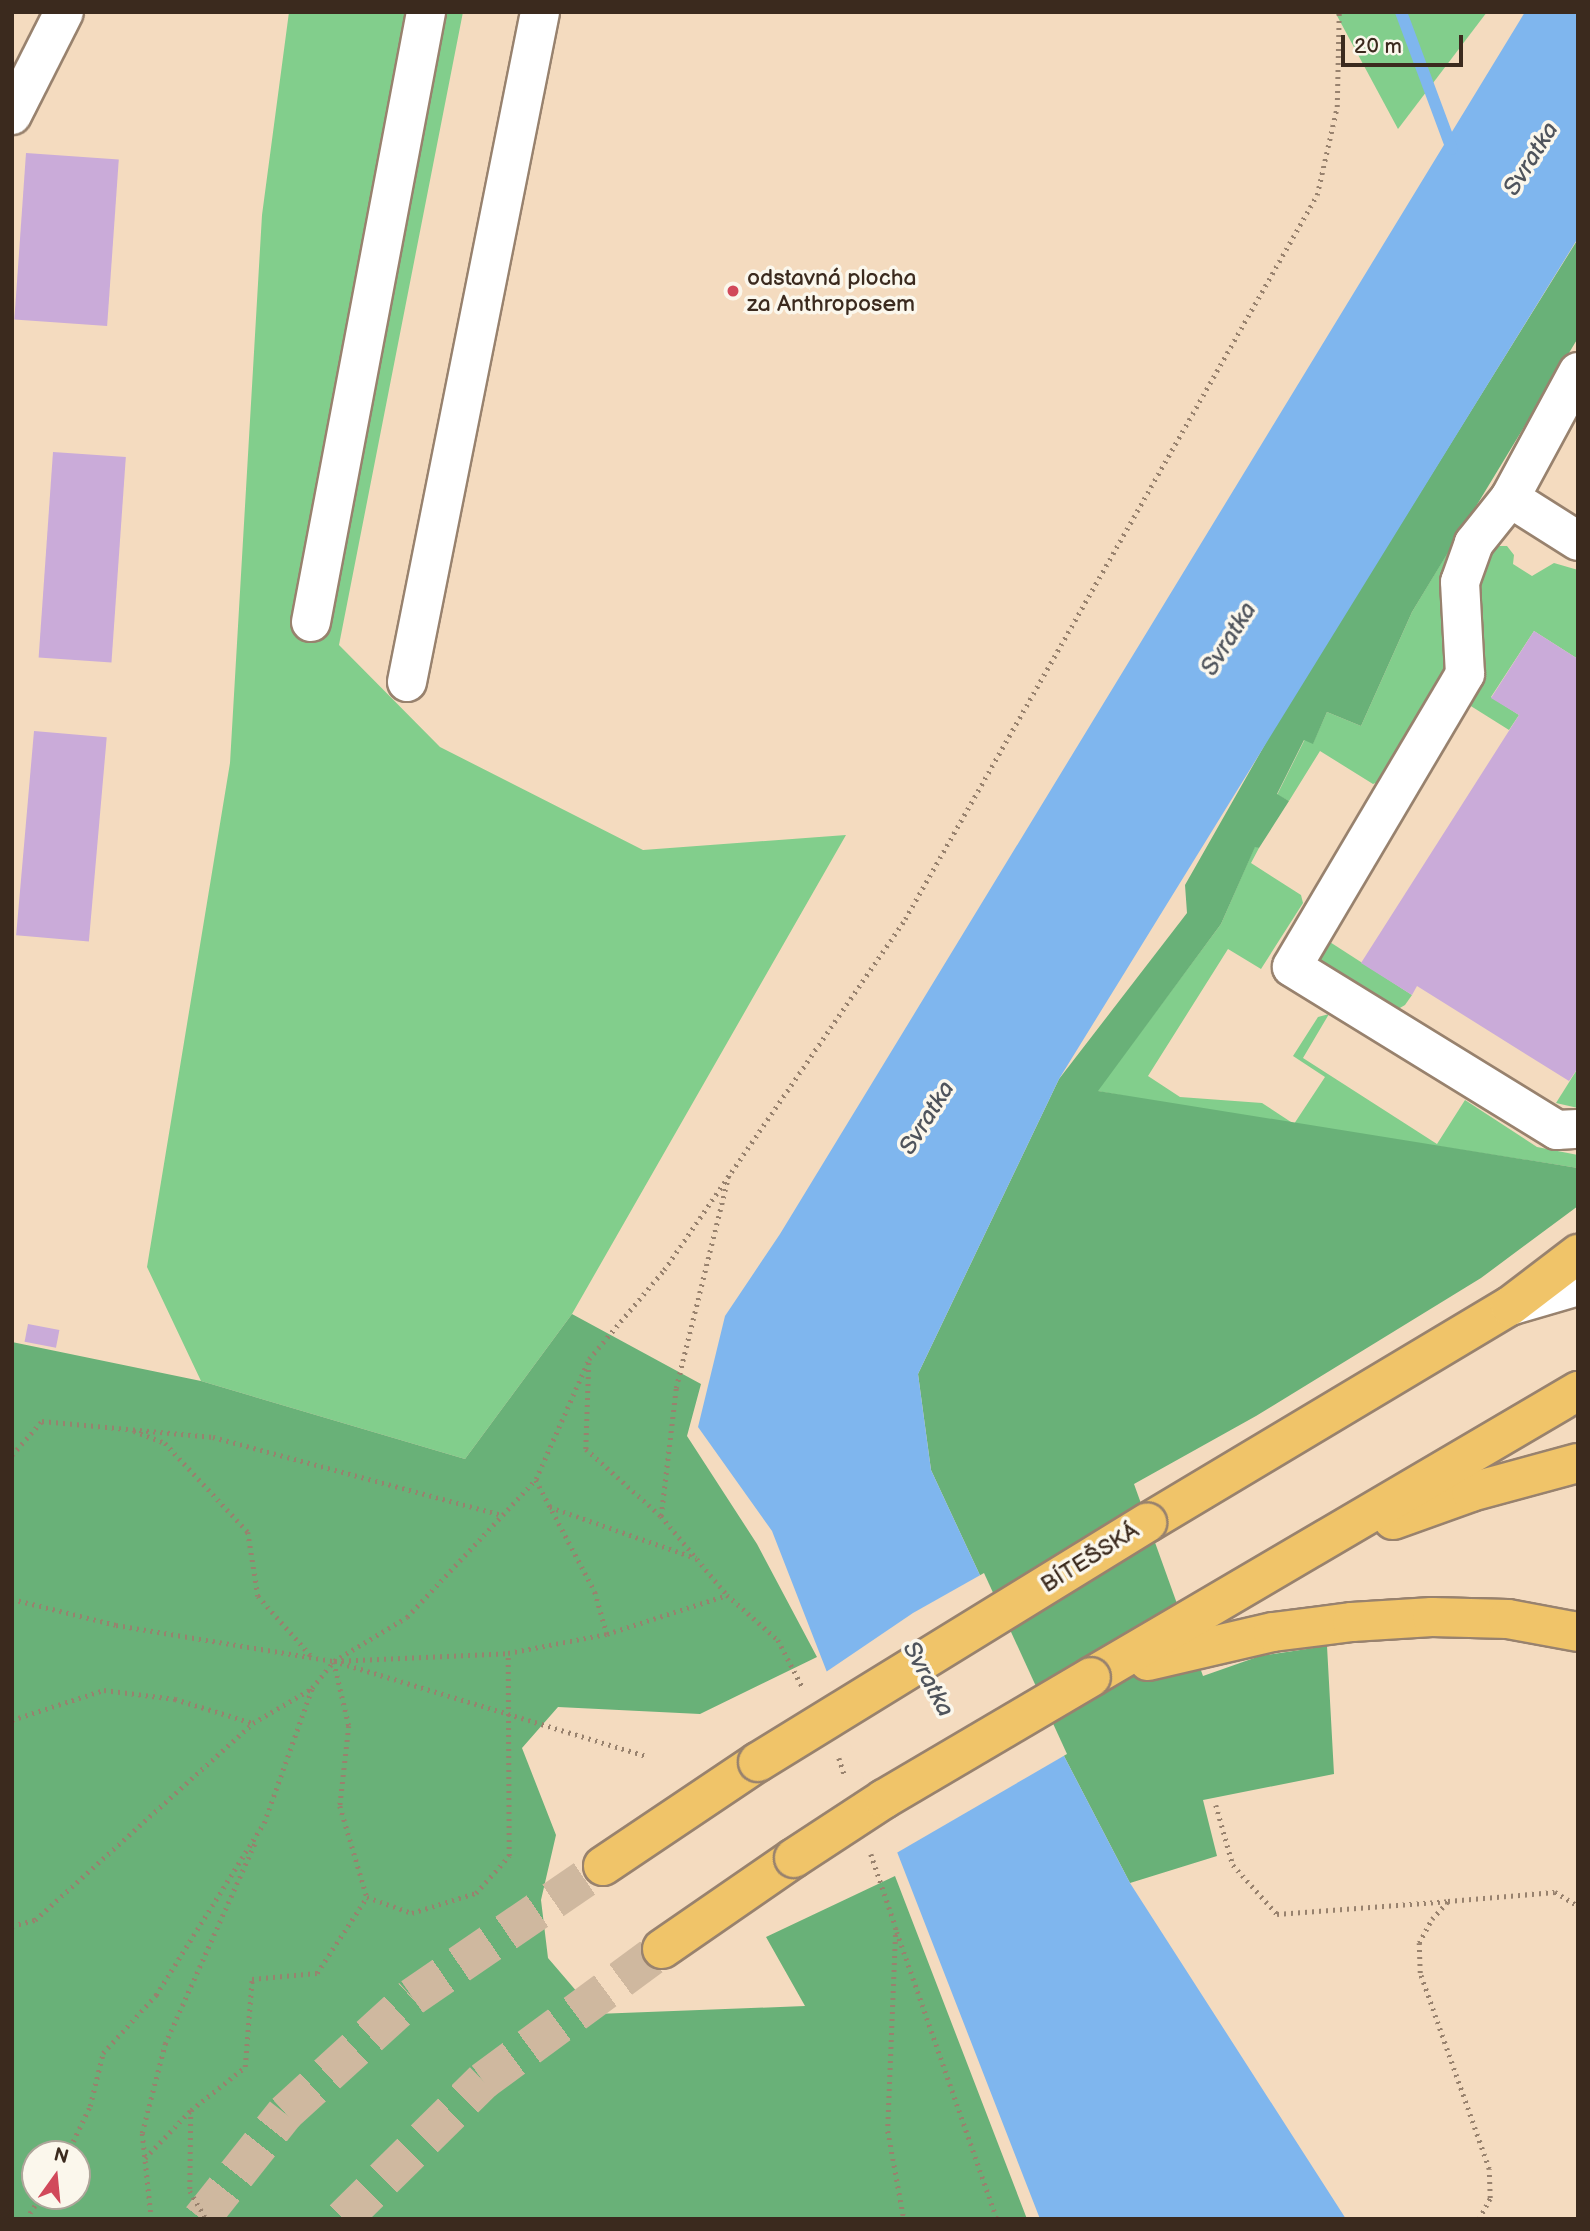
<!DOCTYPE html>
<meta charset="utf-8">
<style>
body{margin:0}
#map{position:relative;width:1590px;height:2231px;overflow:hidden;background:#f4dbbf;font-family:"Balsamiq Sans",sans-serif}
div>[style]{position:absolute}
.green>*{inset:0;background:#82ce8c}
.forest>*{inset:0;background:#69b178}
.water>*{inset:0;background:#7fb6ee}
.pier>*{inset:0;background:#f4dbbf}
.stream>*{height:12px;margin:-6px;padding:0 6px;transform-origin:6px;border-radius:6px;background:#7fb6ee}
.building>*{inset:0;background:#caabd9;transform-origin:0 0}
.highway-tunnel>*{height:38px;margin-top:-19px;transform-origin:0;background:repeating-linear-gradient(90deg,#cfb89f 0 38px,transparent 0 57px)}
.path>*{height:4.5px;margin-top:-2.25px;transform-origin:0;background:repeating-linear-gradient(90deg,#98826e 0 2px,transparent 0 7px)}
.roads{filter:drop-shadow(2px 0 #98826e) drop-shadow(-2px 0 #98826e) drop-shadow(0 2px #98826e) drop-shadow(0 -2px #98826e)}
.minor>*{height:38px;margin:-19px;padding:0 19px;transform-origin:19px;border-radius:19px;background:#fff}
.highway>*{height:38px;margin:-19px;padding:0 19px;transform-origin:19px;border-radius:19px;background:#f0c469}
.bridges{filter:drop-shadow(2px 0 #98826e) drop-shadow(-2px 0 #98826e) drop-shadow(0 2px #98826e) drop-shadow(0 -2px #98826e)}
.highway-bridge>*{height:38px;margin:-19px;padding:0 19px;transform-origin:19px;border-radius:19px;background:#f0c469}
.dots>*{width:19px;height:19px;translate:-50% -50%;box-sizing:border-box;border:4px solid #fbf7ec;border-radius:50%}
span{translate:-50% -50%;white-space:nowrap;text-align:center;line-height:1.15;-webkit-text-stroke:7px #fbf7ec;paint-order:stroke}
.poi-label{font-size:23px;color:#3b2a1e}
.left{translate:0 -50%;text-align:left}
.street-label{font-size:23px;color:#3b2a1e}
.water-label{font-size:24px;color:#4f545c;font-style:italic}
.frame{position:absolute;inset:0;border:14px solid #3b2a1e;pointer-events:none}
.north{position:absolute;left:21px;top:2140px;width:70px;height:70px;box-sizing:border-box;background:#fbf7ec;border:2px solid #aea59a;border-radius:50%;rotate:15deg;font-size:19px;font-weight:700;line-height:28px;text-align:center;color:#3b2a1e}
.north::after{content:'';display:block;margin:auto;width:24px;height:32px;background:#d1495b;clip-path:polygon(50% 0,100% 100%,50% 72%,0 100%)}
.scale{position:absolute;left:1341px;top:35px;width:122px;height:32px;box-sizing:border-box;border:4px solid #3b2a1e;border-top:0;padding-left:9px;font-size:21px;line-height:24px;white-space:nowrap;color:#3b2a1e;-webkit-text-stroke:5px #fbf7ec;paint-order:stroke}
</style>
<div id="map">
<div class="green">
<i style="clip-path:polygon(289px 12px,463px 12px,339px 645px,440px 747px,643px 850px,846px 835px,572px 1314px,465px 1459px,201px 1381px,147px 1267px,230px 763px,262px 215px)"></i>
<i style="clip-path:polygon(1335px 12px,1487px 12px,1398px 129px)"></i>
<i style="clip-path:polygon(1460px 532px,1444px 677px,1381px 781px,1373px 784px,1320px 751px,1289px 801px,1277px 795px,1305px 739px,1313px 743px,1327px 712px,1361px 726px,1412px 612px)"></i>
<i style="clip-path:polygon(1496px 546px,1507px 546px,1514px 555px,1513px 564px,1532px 576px,1554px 563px,1578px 570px,1578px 659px,1534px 631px,1491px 697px,1519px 715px,1509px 730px,1466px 703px,1480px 569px)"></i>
<i style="clip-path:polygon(1255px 846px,1259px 848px,1251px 863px,1301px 895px,1303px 903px,1261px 969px,1228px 949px,1148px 1076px,1180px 1097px,1262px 1103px,1294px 1124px,1325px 1077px,1293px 1056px,1318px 1017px,1329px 1014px,1303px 1058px,1437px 1144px,1465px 1100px,1537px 1147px,1578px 1155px,1578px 1168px,1192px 1108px,1097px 1091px,1221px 924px)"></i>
<i style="clip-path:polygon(1319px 935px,1412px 995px,1405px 1005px,1393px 1012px,1328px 977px,1313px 956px)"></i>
<i style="clip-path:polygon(1578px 1068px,1578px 1108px,1556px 1103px)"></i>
</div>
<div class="forest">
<i style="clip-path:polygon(1578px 239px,1578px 338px,1412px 612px,1361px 726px,1327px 712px,1313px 744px,1304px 740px,1277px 794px,1289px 801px,1259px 848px,1255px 847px,1221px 924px,1098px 1091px,1578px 1168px,1578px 1206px,1481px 1278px,1256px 1416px,1134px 1484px,1203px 1676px,1260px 1656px,1327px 1646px,1334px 1774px,1203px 1800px,1217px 1856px,1130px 1883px,1064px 1756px,931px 1470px,918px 1374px,1059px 1079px,1187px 913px,1185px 885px,1280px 718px)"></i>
<i style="clip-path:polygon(evenodd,572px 1314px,701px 1384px,687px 1436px,757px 1544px,817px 1657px,700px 1714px,558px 1707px,522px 1748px,556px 1835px,541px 1900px,548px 1958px,596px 2014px,805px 2006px,766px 1937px,895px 1876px,1027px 2219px,12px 2219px,12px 1342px,201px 1381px,465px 1459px,572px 1314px,35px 2154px,77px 2154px,77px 2196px,35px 2196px,35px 2154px)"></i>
</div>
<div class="water">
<i style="clip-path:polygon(1525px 12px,1578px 12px,1578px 238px,1059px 1079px,918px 1374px,931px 1470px,1064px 1756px,1130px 1883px,1346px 2219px,1040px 2219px,772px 1531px,698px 1427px,725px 1316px,780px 1234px)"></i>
</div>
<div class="pier">
<i style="clip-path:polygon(984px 1573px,1067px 1754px,893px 1855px,823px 1674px,913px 1613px)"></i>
</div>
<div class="stream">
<i style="left:1401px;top:12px;width:146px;rotate:69.6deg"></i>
</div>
<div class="building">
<i style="left:26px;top:153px;width:93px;height:167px;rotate:4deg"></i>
<i style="left:53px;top:452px;width:73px;height:206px;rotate:4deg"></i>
<i style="clip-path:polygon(1534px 631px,1578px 659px,1578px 1068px,1569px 1081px,1417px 986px,1412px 995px,1361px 963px,1519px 715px,1491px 698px)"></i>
<i style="left:34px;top:731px;width:73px;height:205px;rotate:5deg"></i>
<i style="left:28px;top:1324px;width:32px;height:18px;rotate:11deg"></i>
</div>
<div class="highway-tunnel">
<i style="left:201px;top:2219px;width:135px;rotate:-51.6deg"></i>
<i style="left:285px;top:2113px;width:172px;rotate:-42.4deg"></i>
<i style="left:412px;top:1997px;width:232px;rotate:-34.4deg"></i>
<i style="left:343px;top:2219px;width:197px;rotate:-44.6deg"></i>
<i style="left:483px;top:2081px;width:222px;rotate:-36.4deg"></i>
</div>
<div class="path">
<i style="left:589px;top:1363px;width:86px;rotate:92deg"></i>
<i style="left:586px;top:1449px;width:101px;rotate:41.8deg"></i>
<i style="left:661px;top:1516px;width:103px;rotate:50.1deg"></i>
<i style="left:134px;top:1431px;width:33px;rotate:21deg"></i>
<i style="left:165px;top:1443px;width:122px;rotate:47deg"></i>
<i style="left:248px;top:1532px;width:65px;rotate:81.1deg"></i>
<i style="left:258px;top:1596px;width:83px;rotate:48.4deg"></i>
<i style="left:12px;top:1455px;width:45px;rotate:-48.6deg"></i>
<i style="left:42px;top:1421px;width:172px;rotate:5.3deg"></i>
<i style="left:213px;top:1437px;width:300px;rotate:15.1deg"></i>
<i style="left:536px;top:1480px;width:127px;rotate:62.2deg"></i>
<i style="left:595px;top:1592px;width:44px;rotate:74.1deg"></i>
<i style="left:550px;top:1507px;width:155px;rotate:19.3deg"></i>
<i style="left:661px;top:1516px;width:129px;rotate:-83.3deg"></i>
<i style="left:676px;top:1388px;width:220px;rotate:-76.1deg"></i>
<i style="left:12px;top:1599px;width:107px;rotate:14deg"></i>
<i style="left:116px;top:1625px;width:221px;rotate:9.4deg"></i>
<i style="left:334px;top:1661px;width:327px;rotate:16.9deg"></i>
<i style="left:335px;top:1661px;width:173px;rotate:-2.6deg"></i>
<i style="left:508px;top:1653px;width:101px;rotate:-10.9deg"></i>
<i style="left:607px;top:1634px;width:126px;rotate:-18deg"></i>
<i style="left:727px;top:1595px;width:68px;rotate:41.4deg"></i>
<i style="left:778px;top:1640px;width:54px;rotate:62.5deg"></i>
<i style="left:334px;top:1662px;width:66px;rotate:76.8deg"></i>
<i style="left:349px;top:1726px;width:81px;rotate:96.4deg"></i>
<i style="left:340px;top:1806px;width:95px;rotate:73.5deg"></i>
<i style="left:12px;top:1720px;width:97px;rotate:-18.1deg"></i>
<i style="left:104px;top:1690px;width:72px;rotate:7.2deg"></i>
<i style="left:175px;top:1699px;width:82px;rotate:17.1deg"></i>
<i style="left:253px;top:1723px;width:67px;rotate:-30.4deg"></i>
<i style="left:839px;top:1758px;width:20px;rotate:72deg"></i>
<i style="left:1216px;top:1805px;width:62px;rotate:74.2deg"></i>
<i style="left:1233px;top:1865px;width:66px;rotate:48.1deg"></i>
<i style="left:1277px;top:1914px;width:171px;rotate:-4.3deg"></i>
<i style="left:871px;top:1854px;width:78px;rotate:71.3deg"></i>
<i style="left:896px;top:1928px;width:203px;rotate:92.3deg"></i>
<i style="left:888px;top:2131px;width:89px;rotate:79.7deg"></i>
<i style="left:12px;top:1926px;width:24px;rotate:-15deg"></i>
<i style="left:35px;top:1920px;width:294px;rotate:-42.1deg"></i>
<i style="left:897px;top:1932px;width:304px;rotate:70.8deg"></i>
<i style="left:191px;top:2110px;width:81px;rotate:90.7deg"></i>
<i style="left:190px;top:2191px;width:32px;rotate:60deg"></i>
<i style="left:67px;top:2154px;width:53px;rotate:-64.4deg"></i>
<i style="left:90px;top:2106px;width:55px;rotate:-76.2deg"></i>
<i style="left:103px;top:2053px;width:79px;rotate:-47.6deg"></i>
<i style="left:156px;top:1995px;width:203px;rotate:-57.9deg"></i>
<i style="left:264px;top:1823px;width:143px;rotate:-70.4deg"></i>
<i style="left:312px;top:1688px;width:35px;rotate:-51deg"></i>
<i style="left:334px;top:1661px;width:85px;rotate:-31.1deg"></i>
<i style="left:407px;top:1617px;width:189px;rotate:-46.9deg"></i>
<i style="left:536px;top:1479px;width:131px;rotate:-66.2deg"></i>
<i style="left:589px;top:1359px;width:116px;rotate:-49.9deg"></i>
<i style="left:664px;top:1270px;width:426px;rotate:-55.5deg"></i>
<i style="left:905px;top:919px;width:833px;rotate:-60.36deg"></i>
<i style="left:1317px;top:195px;width:90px;rotate:-77.2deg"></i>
<i style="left:1337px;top:107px;width:95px;rotate:-88.8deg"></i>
<i style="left:145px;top:2158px;width:66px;rotate:-46.2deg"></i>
<i style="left:191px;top:2110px;width:69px;rotate:-38.5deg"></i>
<i style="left:245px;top:2067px;width:88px;rotate:-85.5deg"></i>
<i style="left:252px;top:1979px;width:65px;rotate:-5.3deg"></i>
<i style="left:317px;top:1973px;width:91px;rotate:-56.7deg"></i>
<i style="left:367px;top:1897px;width:48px;rotate:19.6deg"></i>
<i style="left:412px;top:1913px;width:67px;rotate:-17.4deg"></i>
<i style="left:476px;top:1893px;width:50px;rotate:-48.3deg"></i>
<i style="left:509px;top:1856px;width:203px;rotate:-90.3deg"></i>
<i style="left:26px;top:2219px;width:27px;rotate:-57deg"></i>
<i style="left:151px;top:2219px;width:86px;rotate:-96deg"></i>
<i style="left:142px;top:2133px;width:92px;rotate:-75.5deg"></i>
<i style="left:165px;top:2044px;width:220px;rotate:-65.9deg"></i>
<i style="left:1479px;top:2219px;width:24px;rotate:-62deg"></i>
<i style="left:1490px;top:2198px;width:29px;rotate:-92deg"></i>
<i style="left:1489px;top:2169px;width:208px;rotate:-109.4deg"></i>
<i style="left:1420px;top:1973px;width:30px;rotate:-92deg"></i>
<i style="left:1419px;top:1943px;width:27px;rotate:-62deg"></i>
<i style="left:1432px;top:1919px;width:24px;rotate:-48deg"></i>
<i style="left:1448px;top:1901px;width:107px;rotate:-4.8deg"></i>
<i style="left:1555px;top:1892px;width:27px;rotate:31deg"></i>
</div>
<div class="roads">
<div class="minor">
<i style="left:12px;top:115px;width:115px;rotate:-63.2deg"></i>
<i style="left:1578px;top:372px;width:143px;rotate:118.4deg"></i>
<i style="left:1510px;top:498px;width:80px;rotate:32.3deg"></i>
<i style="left:1510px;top:498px;width:58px;rotate:128.7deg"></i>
<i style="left:1474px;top:543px;width:41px;rotate:109.7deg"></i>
<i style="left:1460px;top:582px;width:92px;rotate:86.9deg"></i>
<i style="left:1465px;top:674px;width:340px;rotate:120.6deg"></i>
<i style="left:1292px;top:967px;width:311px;rotate:31.6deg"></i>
<i style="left:1557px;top:1130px;width:21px;rotate:-3deg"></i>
<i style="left:311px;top:622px;width:621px;rotate:-79.32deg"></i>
<i style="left:407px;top:682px;width:683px;rotate:-78.77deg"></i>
<i style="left:1513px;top:1305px;width:68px;rotate:-16.3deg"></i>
</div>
<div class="highway">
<i style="left:1393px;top:1520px;width:83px;rotate:-19.7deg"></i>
<i style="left:1471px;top:1492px;width:111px;rotate:-15.2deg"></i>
<i style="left:1147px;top:1523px;width:423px;rotate:-30.9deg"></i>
<i style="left:1510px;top:1306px;width:86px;rotate:-37.4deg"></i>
<i style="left:1148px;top:1661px;width:128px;rotate:-13.1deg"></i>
<i style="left:1273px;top:1632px;width:80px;rotate:-7.2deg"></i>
<i style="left:1352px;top:1622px;width:80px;rotate:-3.6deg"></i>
<i style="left:1432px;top:1617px;width:76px;rotate:1.5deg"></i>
<i style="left:1508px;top:1619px;width:71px;rotate:10.5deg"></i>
<i style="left:1091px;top:1677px;width:565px;rotate:-30.42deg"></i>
<i style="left:603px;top:1866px;width:187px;rotate:-33.9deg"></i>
<i style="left:662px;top:1949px;width:160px;rotate:-34.6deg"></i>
</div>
</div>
<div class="bridges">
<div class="highway-bridge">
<i style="left:758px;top:1762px;width:457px;rotate:-31.6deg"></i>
<i style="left:794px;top:1858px;width:108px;rotate:-33.2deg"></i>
<i style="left:884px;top:1799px;width:240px;rotate:-30.5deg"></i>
</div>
</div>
<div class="dots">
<i style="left:733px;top:291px;background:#d1495b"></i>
</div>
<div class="poi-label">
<span class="left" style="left:747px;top:291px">odstavná plocha<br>za Anthroposem</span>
</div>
<div class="street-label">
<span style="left:1090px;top:1558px;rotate:-32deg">BÍTEŠSKÁ</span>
</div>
<div class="water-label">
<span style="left:1531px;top:159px;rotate:-58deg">Svratka</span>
<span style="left:1229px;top:639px;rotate:-58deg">Svratka</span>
<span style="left:927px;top:1118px;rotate:-58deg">Svratka</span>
<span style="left:928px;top:1679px;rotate:62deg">Svratka</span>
</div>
<div class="frame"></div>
<div class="north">N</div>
<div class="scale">20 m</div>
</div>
